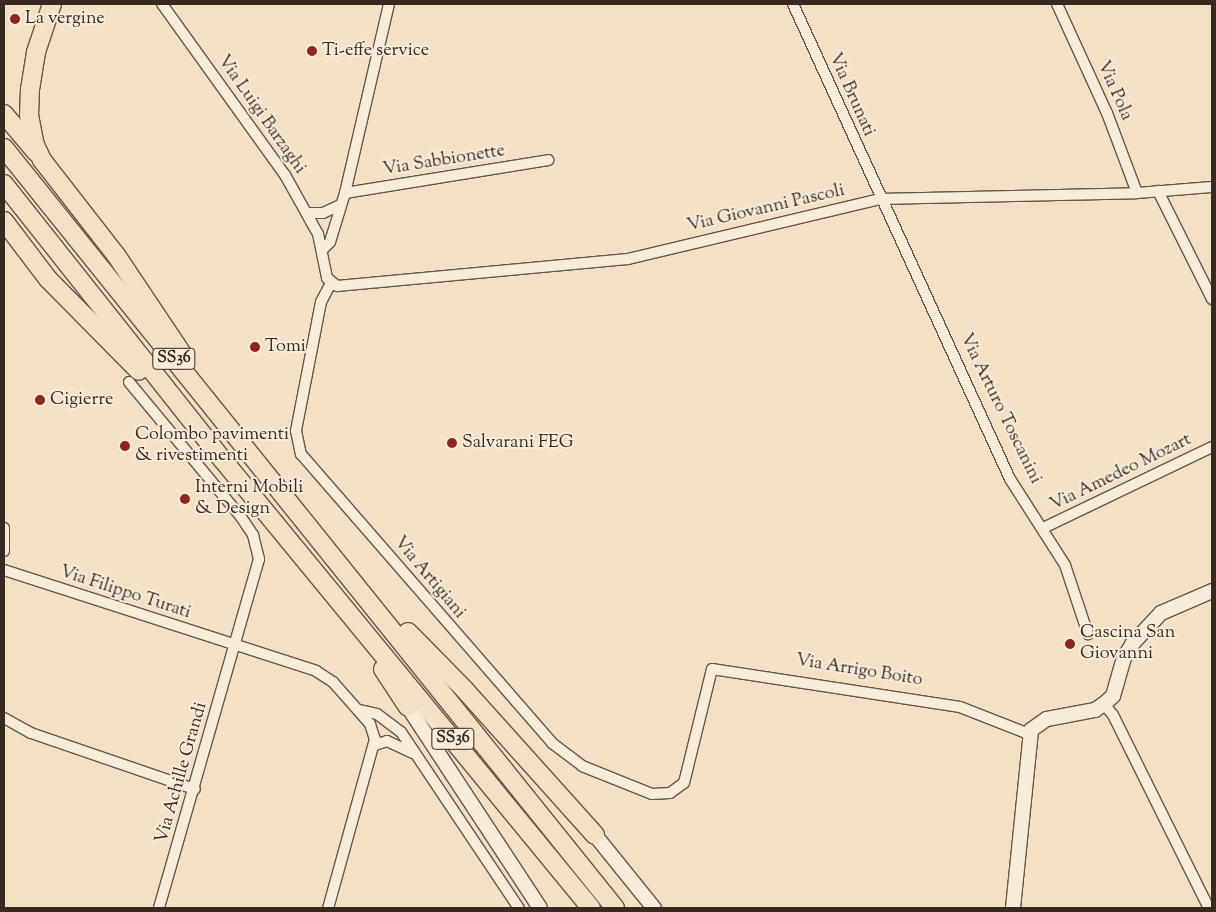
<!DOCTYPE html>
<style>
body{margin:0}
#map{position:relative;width:1216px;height:912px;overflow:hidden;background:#f3e0c5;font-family:"Sorts Mill Goudy",serif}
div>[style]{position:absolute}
.roads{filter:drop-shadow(1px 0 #67574a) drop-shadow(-1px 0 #67574a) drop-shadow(0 1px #67574a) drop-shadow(0 -1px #67574a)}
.street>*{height:10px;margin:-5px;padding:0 5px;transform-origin:5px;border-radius:5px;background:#f7ebd9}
.secondary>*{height:14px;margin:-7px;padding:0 7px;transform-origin:7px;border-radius:7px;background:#f7ebd9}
.highway>*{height:18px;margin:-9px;padding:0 9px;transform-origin:9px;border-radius:9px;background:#f3e0c5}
.dots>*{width:14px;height:14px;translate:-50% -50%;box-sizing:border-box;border:2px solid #f7ebd9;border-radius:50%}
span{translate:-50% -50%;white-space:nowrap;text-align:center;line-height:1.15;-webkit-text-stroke:4px #f7ebd9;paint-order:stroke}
.shield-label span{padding:1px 4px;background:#f7ebd9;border:1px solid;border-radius:4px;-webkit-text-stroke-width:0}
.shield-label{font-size:16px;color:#382921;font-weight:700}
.poi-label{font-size:18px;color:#382921}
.left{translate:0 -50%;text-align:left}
.street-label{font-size:18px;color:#382921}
.frame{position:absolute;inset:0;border:5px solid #382921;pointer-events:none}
</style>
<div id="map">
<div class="roads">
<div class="street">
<i style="left:162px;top:4px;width:211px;rotate:54.3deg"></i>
<i style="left:285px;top:175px;width:68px;rotate:60.8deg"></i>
<i style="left:318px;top:234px;width:45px;rotate:78.4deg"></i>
<i style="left:327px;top:278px;width:13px;rotate:39deg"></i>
<i style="left:337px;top:286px;width:292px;rotate:-5.3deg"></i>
<i style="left:628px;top:259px;width:258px;rotate:-13.4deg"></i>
<i style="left:879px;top:199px;width:258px;rotate:-1.3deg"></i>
<i style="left:1137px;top:193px;width:75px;rotate:-4.6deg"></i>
<i style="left:793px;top:4px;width:522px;rotate:65.45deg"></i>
<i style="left:1010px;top:479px;width:102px;rotate:57.4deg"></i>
<i style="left:1065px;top:565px;width:73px;rotate:71.6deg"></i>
<i style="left:1057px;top:4px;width:120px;rotate:65.4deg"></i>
<i style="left:1107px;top:113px;width:85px;rotate:69.4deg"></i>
<i style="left:1158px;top:191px;width:121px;rotate:63.4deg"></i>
<i style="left:345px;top:193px;width:206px;rotate:-9.2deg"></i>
<i style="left:308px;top:213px;width:15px"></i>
<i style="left:323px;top:213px;width:19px;rotate:-25deg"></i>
<i style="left:322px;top:250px;width:11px;rotate:-45deg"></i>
<i style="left:330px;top:242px;width:51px;rotate:-73deg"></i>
<i style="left:345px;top:193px;width:194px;rotate:-76.9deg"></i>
<i style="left:331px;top:283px;width:21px;rotate:118deg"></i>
<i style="left:321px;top:302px;width:131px;rotate:101deg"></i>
<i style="left:296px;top:431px;width:24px;rotate:78deg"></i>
<i style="left:301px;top:454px;width:383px;rotate:49deg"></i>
<i style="left:552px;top:743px;width:38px;rotate:37deg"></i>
<i style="left:582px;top:766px;width:75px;rotate:21.8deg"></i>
<i style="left:652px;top:794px;width:18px;rotate:-3deg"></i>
<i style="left:670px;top:793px;width:17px;rotate:-36deg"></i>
<i style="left:684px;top:783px;width:117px;rotate:-76.2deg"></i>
<i style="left:712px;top:669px;width:251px;rotate:8.7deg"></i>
<i style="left:960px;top:707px;width:74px;rotate:21.4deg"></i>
<i style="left:129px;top:382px;width:175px;rotate:50.3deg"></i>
<i style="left:241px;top:517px;width:22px;rotate:56deg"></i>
<i style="left:253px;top:535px;width:25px;rotate:76deg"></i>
<i style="left:259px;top:559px;width:363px;rotate:106deg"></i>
<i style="left:4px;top:528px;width:23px;rotate:90deg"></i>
<i style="left:1043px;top:528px;width:187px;rotate:-25.6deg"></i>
<i style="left:4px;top:570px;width:328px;rotate:17.9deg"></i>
<i style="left:316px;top:671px;width:20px;rotate:33deg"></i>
<i style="left:333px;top:682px;width:56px;rotate:48.6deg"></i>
<i style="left:370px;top:724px;width:16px;rotate:72deg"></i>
<i style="left:375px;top:739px;width:175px;rotate:105.5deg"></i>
<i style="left:1104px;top:704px;width:14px;rotate:51deg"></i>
<i style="left:1113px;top:715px;width:216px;rotate:63.6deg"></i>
<i style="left:360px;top:710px;width:17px;rotate:13deg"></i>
<i style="left:377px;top:714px;width:30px;rotate:37deg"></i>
<i style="left:401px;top:732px;width:212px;rotate:56.2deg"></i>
<i style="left:4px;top:718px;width:31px;rotate:29deg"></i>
<i style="left:31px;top:733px;width:173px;rotate:18.9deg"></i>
<i style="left:375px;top:745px;width:13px;rotate:-18deg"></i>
<i style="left:387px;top:741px;width:29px;rotate:25deg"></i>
</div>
<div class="secondary">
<i style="left:408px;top:707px;width:240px;rotate:56.7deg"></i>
<i style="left:595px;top:835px;width:94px;rotate:51.1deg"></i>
<i style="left:1013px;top:908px;width:179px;rotate:-84.2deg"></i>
<i style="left:1031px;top:730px;width:19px;rotate:-35deg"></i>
<i style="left:1047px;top:719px;width:49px;rotate:-10.6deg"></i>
<i style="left:1095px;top:710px;width:11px;rotate:-34deg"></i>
<i style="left:1104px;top:704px;width:12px;rotate:-42deg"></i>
<i style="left:1113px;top:696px;width:40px;rotate:-74deg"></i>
<i style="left:1124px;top:658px;width:17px;rotate:-59deg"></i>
<i style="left:1133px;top:643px;width:41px;rotate:-47deg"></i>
<i style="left:1161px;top:613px;width:56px;rotate:-23.3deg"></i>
</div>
<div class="highway">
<i style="left:52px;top:4px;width:51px;rotate:108.4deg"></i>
<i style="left:36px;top:52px;width:36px;rotate:99deg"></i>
<i style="left:30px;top:88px;width:27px;rotate:92deg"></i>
<i style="left:29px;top:115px;width:31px;rotate:79deg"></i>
<i style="left:35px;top:145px;width:17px;rotate:65deg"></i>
<i style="left:42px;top:160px;width:120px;rotate:52.1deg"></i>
<i style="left:116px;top:255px;width:120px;rotate:56.2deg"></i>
<i style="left:4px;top:114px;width:50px;rotate:49.9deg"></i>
<i style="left:4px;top:148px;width:975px;rotate:51.2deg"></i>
<i style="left:4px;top:184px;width:351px;rotate:51.6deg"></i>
<i style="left:222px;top:459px;width:581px;rotate:50.59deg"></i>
<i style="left:4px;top:221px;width:73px;rotate:52.8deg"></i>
<i style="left:48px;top:279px;width:129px;rotate:45.3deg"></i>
<i style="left:408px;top:632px;width:80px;rotate:45.5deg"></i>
<i style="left:464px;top:689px;width:196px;rotate:48.1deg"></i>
<i style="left:383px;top:669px;width:45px;rotate:56.7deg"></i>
</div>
</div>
<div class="dots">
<i style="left:15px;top:19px;background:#8f2418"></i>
<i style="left:312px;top:51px;background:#8f2418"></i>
<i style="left:255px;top:347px;background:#8f2418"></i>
<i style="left:40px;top:400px;background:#8f2418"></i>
<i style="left:452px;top:443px;background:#8f2418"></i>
<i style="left:125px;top:446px;background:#8f2418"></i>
<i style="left:185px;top:499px;background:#8f2418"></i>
<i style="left:1070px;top:644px;background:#8f2418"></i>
</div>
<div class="shield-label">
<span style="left:174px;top:359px">SS36</span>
<span style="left:453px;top:739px">SS36</span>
</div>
<div class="poi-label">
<span class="left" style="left:25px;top:19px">La vergine</span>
<span class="left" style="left:322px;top:51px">Ti-effe service</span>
<span class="left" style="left:265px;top:347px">Tomi</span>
<span class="left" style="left:50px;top:400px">Cigierre</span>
<span class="left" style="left:135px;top:446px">Colombo pavimenti<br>&amp; rivestimenti</span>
<span class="left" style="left:462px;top:443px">Salvarani FEG</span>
<span class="left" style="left:195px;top:499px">Interni Mobili<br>&amp; Design</span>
<span class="left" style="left:1080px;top:644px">Cascina San<br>Giovanni</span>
</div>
<div class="street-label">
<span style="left:1114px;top:91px;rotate:66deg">Via Pola</span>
<span style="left:851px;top:95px;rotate:66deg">Via Brunati</span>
<span style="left:261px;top:115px;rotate:55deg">Via Luigi Barzaghi</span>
<span style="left:444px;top:161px;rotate:-9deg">Via Sabbionette</span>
<span style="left:766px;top:209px;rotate:-13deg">Via Giovanni Pascoli</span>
<span style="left:1000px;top:409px;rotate:64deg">Via Arturo Toscanini</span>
<span style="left:1121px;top:473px;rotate:-26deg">Via Amedeo Mozart</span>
<span style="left:429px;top:578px;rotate:50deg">Via Artigiani</span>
<span style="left:125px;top:593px;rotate:18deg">Via Filippo Turati</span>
<span style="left:859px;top:671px;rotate:9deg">Via Arrigo Boito</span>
<span style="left:182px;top:773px;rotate:-74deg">Via Achille Grandi</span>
</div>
<div class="frame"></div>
</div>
